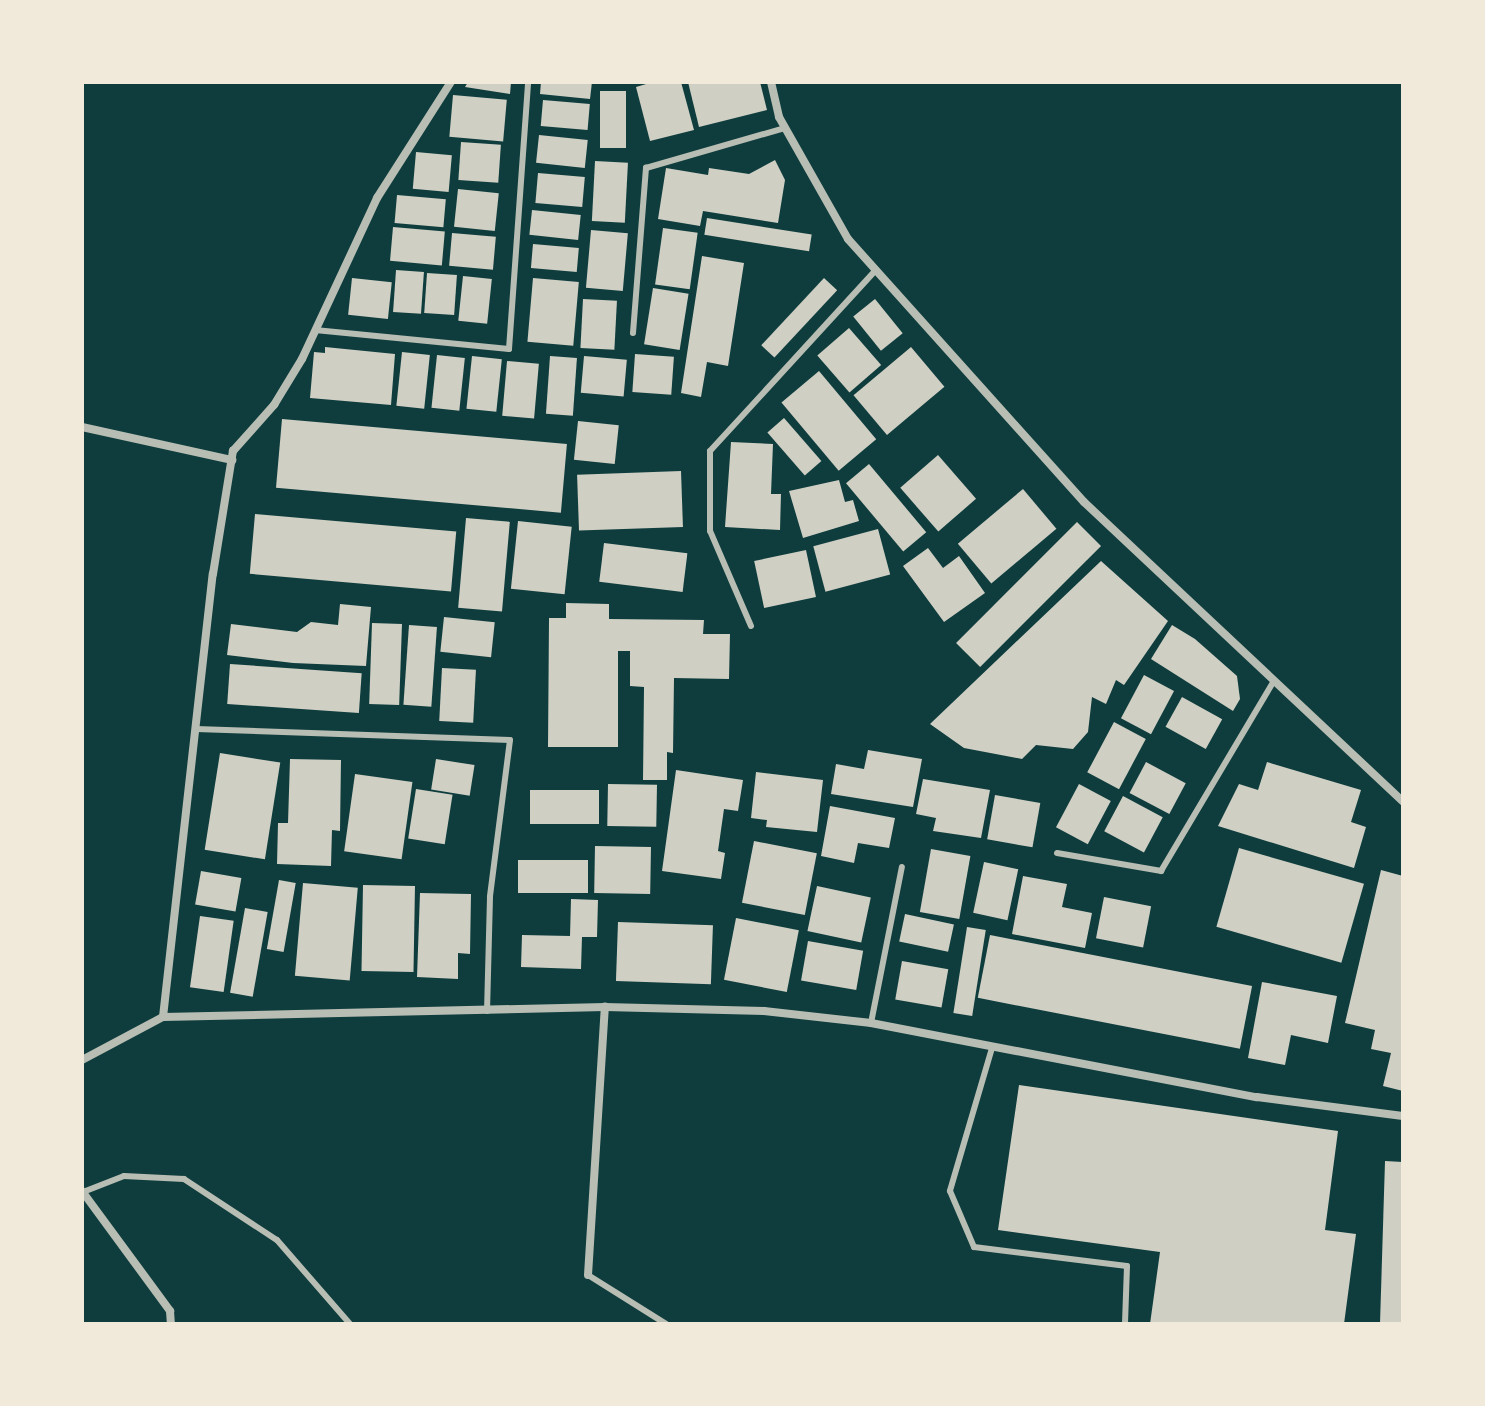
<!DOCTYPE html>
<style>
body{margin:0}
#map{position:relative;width:1485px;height:1406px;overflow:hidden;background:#0f3d3e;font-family:"Golos Text",sans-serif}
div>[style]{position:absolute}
.building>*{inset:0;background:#cfcfc3;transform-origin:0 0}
.service>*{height:6px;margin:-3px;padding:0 3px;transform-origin:3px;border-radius:3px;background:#b8beb3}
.minor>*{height:8px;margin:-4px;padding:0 4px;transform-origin:4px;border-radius:4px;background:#b8beb3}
span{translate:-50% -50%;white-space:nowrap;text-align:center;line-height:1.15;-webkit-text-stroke:8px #f1e9da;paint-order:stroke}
.frame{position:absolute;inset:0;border:84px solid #f1e9da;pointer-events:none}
</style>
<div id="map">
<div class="building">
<i style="clip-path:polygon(468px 82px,511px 82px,510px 94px,465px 87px)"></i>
<i style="clip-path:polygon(541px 82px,592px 82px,590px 99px,540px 94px)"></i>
<i style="clip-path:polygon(653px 82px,681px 82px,694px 130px,650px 141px,636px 87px)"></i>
<i style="clip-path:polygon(688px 82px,760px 82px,767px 110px,699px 127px)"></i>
<i style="left:600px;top:91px;width:26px;height:57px"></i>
<i style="left:453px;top:95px;width:54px;height:42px;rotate:5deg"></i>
<i style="left:543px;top:100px;width:47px;height:26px;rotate:5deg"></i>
<i style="left:539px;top:135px;width:49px;height:28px;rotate:6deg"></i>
<i style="left:461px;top:142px;width:40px;height:38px;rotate:4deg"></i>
<i style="left:416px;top:152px;width:36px;height:37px;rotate:5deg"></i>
<i style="clip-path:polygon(775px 160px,785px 180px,778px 223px,703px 211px,700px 226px,658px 219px,666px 168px,708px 175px,709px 168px,749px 174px)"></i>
<i style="left:595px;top:161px;width:33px;height:60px;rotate:3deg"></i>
<i style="left:538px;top:173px;width:47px;height:30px;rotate:5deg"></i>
<i style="left:458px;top:189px;width:41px;height:38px;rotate:6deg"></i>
<i style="left:397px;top:195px;width:49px;height:28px;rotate:5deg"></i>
<i style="left:532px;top:210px;width:49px;height:25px;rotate:6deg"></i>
<i style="left:707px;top:218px;width:106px;height:17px;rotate:9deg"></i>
<i style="left:393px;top:227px;width:52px;height:34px;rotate:5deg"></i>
<i style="left:663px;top:228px;width:35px;height:57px;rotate:8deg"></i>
<i style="left:591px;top:230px;width:37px;height:58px;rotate:5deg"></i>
<i style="left:452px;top:233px;width:44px;height:33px;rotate:5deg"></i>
<i style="left:533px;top:244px;width:46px;height:24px;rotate:5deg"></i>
<i style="clip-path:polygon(702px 256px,744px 263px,728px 366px,707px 362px,701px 397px,681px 393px)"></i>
<i style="left:396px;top:270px;width:28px;height:42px;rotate:4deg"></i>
<i style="left:427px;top:273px;width:30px;height:40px;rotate:4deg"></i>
<i style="left:463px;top:276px;width:29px;height:45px;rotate:6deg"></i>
<i style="left:352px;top:278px;width:40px;height:37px;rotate:6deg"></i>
<i style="left:533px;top:278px;width:46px;height:64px;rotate:5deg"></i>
<i style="left:824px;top:278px;width:18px;height:92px;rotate:43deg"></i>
<i style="left:653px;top:288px;width:36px;height:57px;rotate:9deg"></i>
<i style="left:583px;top:299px;width:34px;height:49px;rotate:3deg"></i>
<i style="left:875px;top:299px;width:44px;height:28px;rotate:51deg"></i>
<i style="left:849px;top:328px;width:49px;height:42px;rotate:49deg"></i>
<i style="clip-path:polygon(325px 347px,395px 354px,391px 405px,310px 398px,314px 352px,325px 353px)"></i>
<i style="left:911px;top:347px;width:52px;height:75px;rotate:50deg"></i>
<i style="left:402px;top:352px;width:28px;height:54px;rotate:6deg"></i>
<i style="left:635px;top:354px;width:39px;height:38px;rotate:4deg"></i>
<i style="left:437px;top:355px;width:28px;height:53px;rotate:6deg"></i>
<i style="left:472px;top:356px;width:30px;height:53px;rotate:6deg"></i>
<i style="left:550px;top:356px;width:27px;height:58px;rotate:4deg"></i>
<i style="left:584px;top:356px;width:43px;height:37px;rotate:5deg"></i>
<i style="left:507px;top:361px;width:32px;height:55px;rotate:5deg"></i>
<i style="left:819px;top:371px;width:89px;height:49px;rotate:50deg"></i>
<i style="left:784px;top:418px;width:57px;height:22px;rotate:49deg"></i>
<i style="left:282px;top:419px;width:286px;height:69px;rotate:5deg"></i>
<i style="left:578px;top:421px;width:41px;height:39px;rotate:6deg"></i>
<i style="clip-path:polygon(731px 442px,773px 444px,771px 494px,781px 494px,780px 530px,725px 527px)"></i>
<i style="left:938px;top:455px;width:58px;height:50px;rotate:49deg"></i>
<i style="left:869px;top:464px;width:89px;height:30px;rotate:50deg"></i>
<i style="left:681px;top:471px;width:56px;height:104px;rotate:88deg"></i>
<i style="clip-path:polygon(839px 480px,845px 502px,853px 500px,859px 521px,803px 538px,789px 491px)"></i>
<i style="left:1023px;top:489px;width:52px;height:85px;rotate:50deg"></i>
<i style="left:255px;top:514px;width:202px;height:60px;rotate:5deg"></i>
<i style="left:466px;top:518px;width:44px;height:90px;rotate:5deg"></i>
<i style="left:518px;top:521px;width:54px;height:68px;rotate:6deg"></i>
<i style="left:1077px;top:522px;width:34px;height:171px;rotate:45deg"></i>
<i style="left:878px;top:529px;width:47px;height:67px;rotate:75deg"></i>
<i style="left:604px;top:543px;width:84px;height:39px;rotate:7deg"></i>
<i style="clip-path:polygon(928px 548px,943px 568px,959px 556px,985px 593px,944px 622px,903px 566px)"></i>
<i style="left:806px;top:550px;width:48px;height:53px;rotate:78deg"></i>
<i style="clip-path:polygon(1101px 561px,1168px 621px,1124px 685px,1116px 680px,1106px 704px,1092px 697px,1088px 732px,1073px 749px,1036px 745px,1022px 759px,964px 748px,930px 724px)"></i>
<i style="clip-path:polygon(566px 603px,609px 604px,609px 619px,704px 620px,703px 634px,730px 634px,729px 679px,674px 678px,673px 753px,667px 752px,667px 780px,643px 780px,644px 687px,630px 686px,630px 651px,618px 651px,618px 747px,548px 747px,549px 618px,566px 618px)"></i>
<i style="clip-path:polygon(340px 604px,371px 607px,366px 666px,293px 663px,227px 655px,231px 624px,297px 632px,311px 622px,338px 625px)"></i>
<i style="left:444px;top:617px;width:51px;height:35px;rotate:6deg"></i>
<i style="left:372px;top:623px;width:30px;height:81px;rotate:2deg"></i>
<i style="left:409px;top:625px;width:28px;height:80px;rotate:4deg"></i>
<i style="clip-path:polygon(1172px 625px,1195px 639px,1237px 676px,1240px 699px,1233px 711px,1151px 659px)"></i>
<i style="left:230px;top:664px;width:132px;height:40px;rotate:4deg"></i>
<i style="left:442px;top:668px;width:34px;height:53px;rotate:3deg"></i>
<i style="left:1144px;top:675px;width:34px;height:49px;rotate:28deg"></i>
<i style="left:1182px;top:697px;width:46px;height:34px;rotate:29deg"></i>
<i style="left:1114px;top:722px;width:36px;height:57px;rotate:28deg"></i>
<i style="clip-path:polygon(868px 750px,922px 759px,913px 807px,831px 794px,836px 764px,864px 769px)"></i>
<i style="left:220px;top:753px;width:61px;height:98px;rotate:9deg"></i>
<i style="clip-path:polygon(290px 759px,341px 760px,340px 831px,332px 830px,331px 866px,277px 864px,278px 823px,288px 823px)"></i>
<i style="left:436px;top:759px;width:39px;height:31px;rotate:9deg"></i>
<i style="left:1146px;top:762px;width:45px;height:35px;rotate:28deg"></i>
<i style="clip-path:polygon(1267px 762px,1361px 790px,1351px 822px,1366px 827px,1354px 868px,1218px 826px,1239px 784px,1258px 790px)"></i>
<i style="clip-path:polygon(676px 770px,743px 780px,738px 811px,724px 809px,718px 851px,725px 853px,721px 879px,662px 871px)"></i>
<i style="clip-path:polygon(756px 772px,823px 780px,817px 832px,766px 827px,767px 820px,751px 818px)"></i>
<i style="left:355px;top:774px;width:58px;height:78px;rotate:8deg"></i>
<i style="clip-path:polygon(923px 779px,990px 790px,981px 838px,933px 831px,936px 818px,916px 814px)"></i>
<i style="left:608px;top:784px;width:49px;height:42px;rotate:1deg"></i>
<i style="left:1079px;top:784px;width:36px;height:49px;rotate:28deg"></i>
<i style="left:416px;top:789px;width:37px;height:50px;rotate:9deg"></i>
<i style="left:530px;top:790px;width:69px;height:34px"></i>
<i style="left:995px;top:795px;width:46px;height:45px;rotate:10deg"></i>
<i style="left:1123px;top:796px;width:45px;height:40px;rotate:28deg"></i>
<i style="clip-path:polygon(830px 806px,895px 818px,889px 848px,858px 843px,854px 863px,821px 856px)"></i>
<i style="left:754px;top:841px;width:64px;height:63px;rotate:11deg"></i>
<i style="left:595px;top:846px;width:56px;height:47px;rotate:1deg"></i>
<i style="left:1239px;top:848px;width:130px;height:82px;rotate:16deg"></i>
<i style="left:931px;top:849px;width:40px;height:64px;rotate:10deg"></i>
<i style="left:518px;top:860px;width:70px;height:33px"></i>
<i style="left:984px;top:862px;width:35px;height:52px;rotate:12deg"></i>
<i style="clip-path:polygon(1381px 870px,1403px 876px,1403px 1091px,1383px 1086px,1391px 1053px,1371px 1049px,1375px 1030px,1345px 1023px)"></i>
<i style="left:201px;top:871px;width:41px;height:34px;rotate:10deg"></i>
<i style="clip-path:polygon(1023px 876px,1067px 884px,1062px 907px,1092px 913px,1085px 948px,1012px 934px)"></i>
<i style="left:279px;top:880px;width:17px;height:70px;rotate:10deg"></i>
<i style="left:303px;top:883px;width:55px;height:93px;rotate:5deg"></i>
<i style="left:363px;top:885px;width:52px;height:86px;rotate:1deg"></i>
<i style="left:817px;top:886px;width:55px;height:46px;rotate:12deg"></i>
<i style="clip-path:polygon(420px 893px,471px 894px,470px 954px,458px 953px,458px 979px,417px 977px)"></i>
<i style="left:1104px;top:897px;width:48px;height:42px;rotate:11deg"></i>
<i style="clip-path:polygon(571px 899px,598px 900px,597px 937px,582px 937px,581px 969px,521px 967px,522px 935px,570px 936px)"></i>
<i style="left:245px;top:908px;width:23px;height:86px;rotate:10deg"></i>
<i style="left:905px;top:914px;width:50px;height:28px;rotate:12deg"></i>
<i style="left:200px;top:916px;width:34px;height:72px;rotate:8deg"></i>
<i style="left:736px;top:918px;width:64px;height:63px;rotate:11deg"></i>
<i style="left:618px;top:922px;width:95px;height:59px;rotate:2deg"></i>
<i style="left:967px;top:927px;width:19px;height:87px;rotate:9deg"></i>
<i style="left:990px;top:935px;width:267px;height:64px;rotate:11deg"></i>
<i style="left:808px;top:941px;width:56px;height:40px;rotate:10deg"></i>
<i style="left:902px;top:961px;width:47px;height:39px;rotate:10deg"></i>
<i style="clip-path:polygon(1262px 982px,1337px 996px,1328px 1043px,1291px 1035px,1285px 1065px,1248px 1058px)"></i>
<i style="clip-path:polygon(1019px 1085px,1338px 1131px,1325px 1230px,1356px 1234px,1344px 1324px,1150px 1324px,1160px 1252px,998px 1230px)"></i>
<i style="clip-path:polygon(1385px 1161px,1403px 1162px,1403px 1324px,1380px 1324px)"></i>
</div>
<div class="service">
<i style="left:315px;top:330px;width:195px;rotate:5.6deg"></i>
<i style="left:509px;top:349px;width:268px;rotate:-85.9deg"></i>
<i style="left:633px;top:333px;width:166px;rotate:-85.5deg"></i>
<i style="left:646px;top:168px;width:145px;rotate:-16.1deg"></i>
<i style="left:751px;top:626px;width:103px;rotate:-113.3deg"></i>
<i style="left:710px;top:531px;width:80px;rotate:-90deg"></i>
<i style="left:710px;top:451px;width:246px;rotate:-47.5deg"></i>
<i style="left:196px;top:729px;width:314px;rotate:2deg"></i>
<i style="left:510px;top:740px;width:158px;rotate:97.3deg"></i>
<i style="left:490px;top:897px;width:114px;rotate:91.5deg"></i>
<i style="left:1057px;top:853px;width:106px;rotate:9.8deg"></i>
<i style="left:1161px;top:871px;width:221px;rotate:-59.3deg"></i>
<i style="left:871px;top:1023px;width:159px;rotate:-78.8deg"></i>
<i style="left:992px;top:1048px;width:149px;rotate:106.4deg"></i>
<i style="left:950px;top:1191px;width:61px;rotate:66.8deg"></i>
<i style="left:974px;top:1247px;width:154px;rotate:7.1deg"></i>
<i style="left:1127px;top:1266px;width:58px;rotate:92deg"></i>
<i style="left:83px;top:1192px;width:44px;rotate:-21.3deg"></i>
<i style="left:124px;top:1176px;width:60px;rotate:2.9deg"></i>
<i style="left:184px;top:1179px;width:111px;rotate:33.3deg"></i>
<i style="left:277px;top:1240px;width:111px;rotate:49deg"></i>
<i style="left:588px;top:1275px;width:92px;rotate:32.1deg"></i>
</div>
<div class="minor">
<i style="left:771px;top:82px;width:36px;rotate:77deg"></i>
<i style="left:779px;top:117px;width:140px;rotate:60.5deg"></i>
<i style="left:848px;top:239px;width:353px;rotate:48.1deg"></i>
<i style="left:1084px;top:502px;width:438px;rotate:43.2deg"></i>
<i style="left:82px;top:427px;width:154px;rotate:12.4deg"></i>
<i style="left:163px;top:1017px;width:446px;rotate:-83.6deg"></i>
<i style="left:213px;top:574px;width:125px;rotate:-80.8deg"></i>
<i style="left:233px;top:451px;width:62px;rotate:-48.3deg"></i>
<i style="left:274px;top:405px;width:54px;rotate:-58.7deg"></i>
<i style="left:302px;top:359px;width:178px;rotate:-65deg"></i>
<i style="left:377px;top:198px;width:138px;rotate:-57.5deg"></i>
<i style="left:82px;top:1060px;width:92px;rotate:-28deg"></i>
<i style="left:163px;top:1017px;width:442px;rotate:-1.3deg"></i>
<i style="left:605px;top:1007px;width:159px;rotate:1.4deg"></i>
<i style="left:764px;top:1011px;width:108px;rotate:6.4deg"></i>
<i style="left:871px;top:1023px;width:393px;rotate:10.9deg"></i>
<i style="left:1257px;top:1097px;width:147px;rotate:7.4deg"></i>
<i style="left:82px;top:1191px;width:149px;rotate:53.7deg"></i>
<i style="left:170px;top:1311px;width:13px;rotate:86deg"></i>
<i style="left:588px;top:1275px;width:269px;rotate:-86.4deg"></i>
</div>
<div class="frame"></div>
</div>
